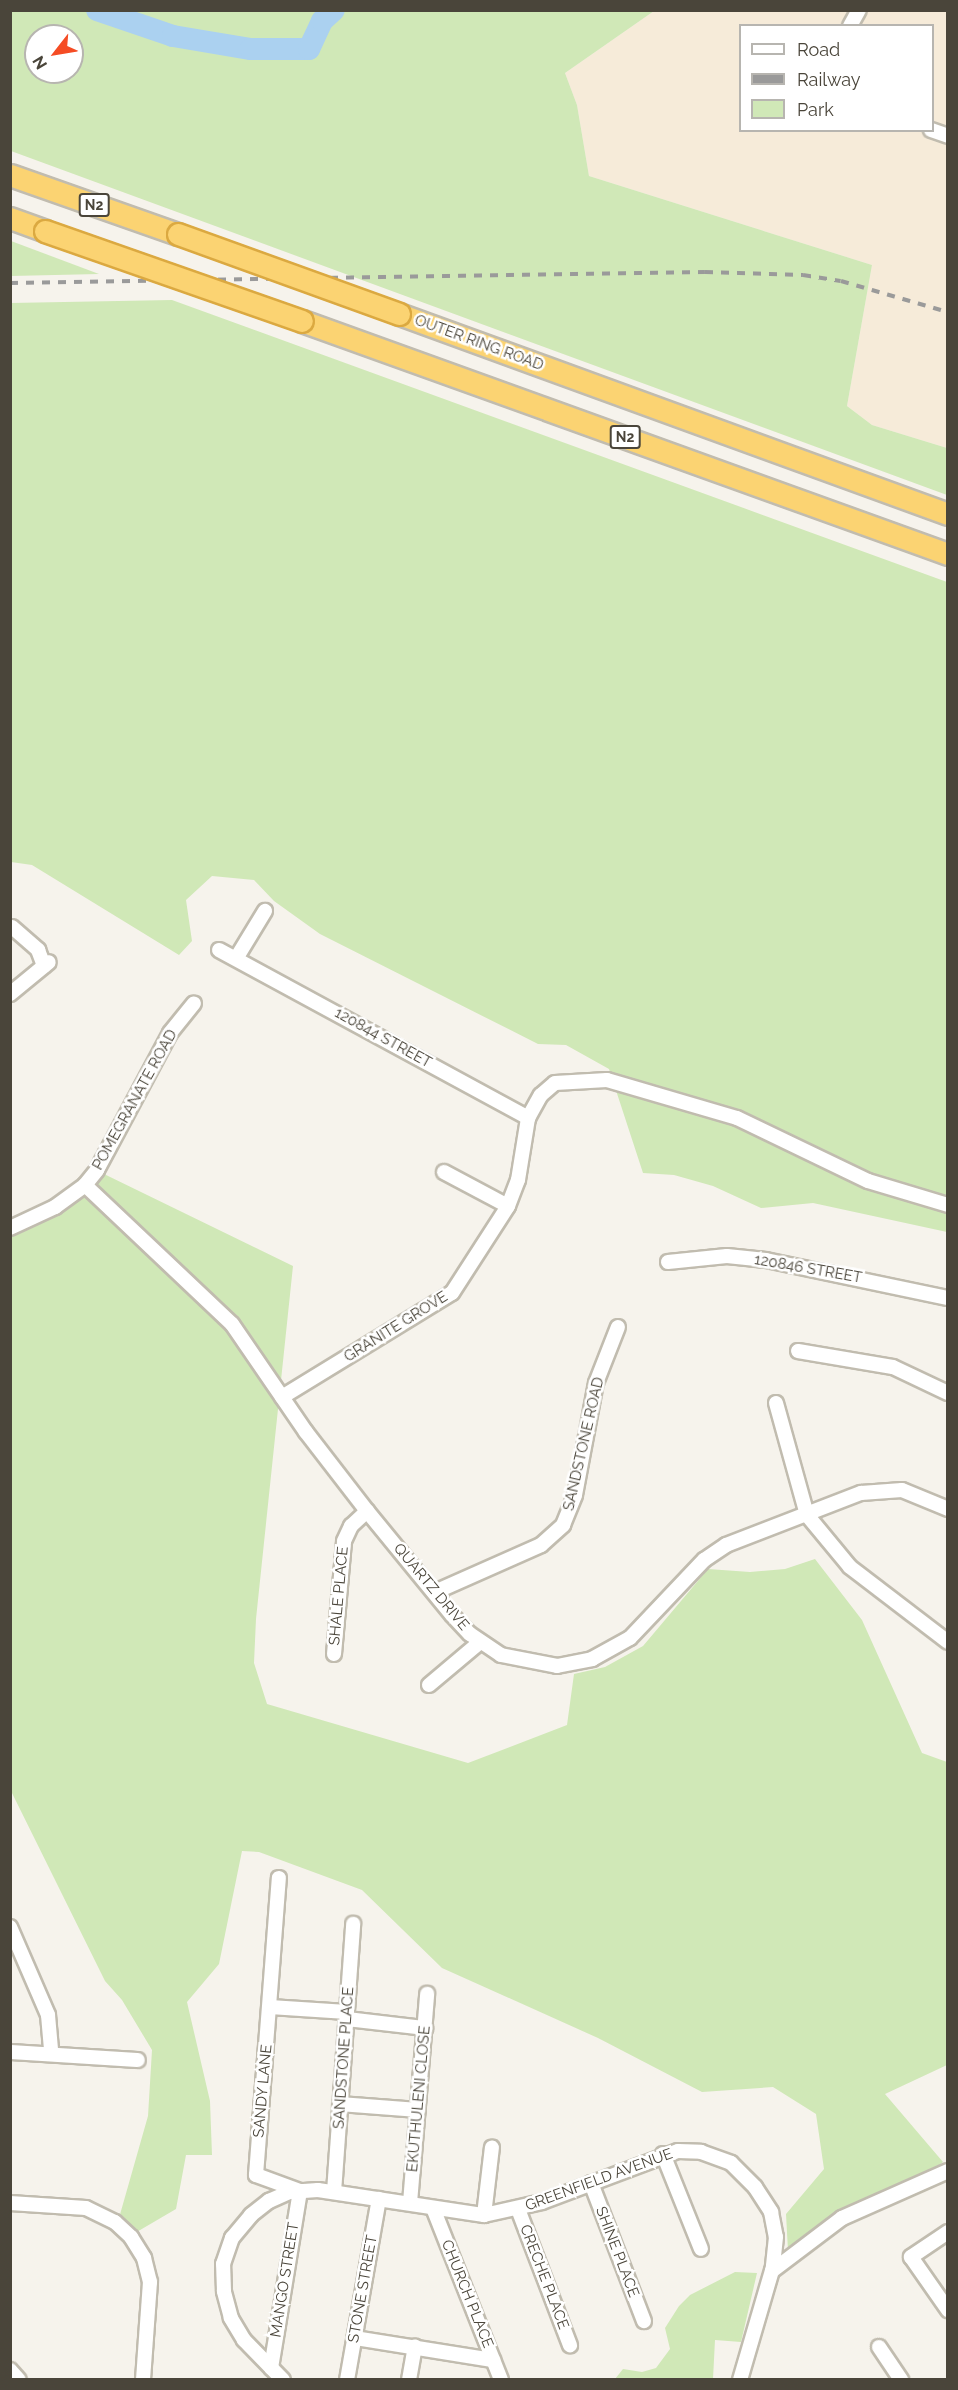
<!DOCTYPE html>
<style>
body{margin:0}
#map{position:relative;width:958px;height:2390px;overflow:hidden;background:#f6f3ec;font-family:Raleway,sans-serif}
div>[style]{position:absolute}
.commercial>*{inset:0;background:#f6ebd9}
.green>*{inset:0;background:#d0e8b7}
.river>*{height:22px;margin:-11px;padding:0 11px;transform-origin:11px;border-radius:11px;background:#abd1f0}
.roads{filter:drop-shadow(2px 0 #c1bcaf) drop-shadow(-2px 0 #c1bcaf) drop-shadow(0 2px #c1bcaf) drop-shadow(0 -2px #c1bcaf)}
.minor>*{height:14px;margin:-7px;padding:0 7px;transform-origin:7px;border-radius:7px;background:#fff}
.highway>*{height:21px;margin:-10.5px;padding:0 10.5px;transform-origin:10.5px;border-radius:10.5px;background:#fbd372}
.rail>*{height:4px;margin-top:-2px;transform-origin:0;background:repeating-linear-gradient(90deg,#9a9a9a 0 8px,transparent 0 16px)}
.bridges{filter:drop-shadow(2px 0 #dba941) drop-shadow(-2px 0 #dba941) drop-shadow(0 2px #dba941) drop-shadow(0 -2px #dba941)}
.highway-bridge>*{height:21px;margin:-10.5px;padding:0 10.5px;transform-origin:10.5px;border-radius:10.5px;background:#fbd372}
span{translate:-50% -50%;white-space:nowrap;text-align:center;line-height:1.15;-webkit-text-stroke:5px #fff;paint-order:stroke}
.shield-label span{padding:2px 4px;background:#fff;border:2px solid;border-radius:4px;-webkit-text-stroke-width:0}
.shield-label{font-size:14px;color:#4a453a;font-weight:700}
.street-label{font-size:15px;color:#4a453a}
.frame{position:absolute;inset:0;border:12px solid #4a453a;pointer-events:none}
.legend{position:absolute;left:739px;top:24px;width:195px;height:108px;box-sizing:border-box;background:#fff;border:2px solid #b7b5b0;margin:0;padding:8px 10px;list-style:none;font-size:18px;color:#4a453a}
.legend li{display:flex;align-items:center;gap:12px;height:30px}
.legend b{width:30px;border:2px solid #b7b5b0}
.north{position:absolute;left:24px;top:24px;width:60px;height:60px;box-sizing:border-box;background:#fff;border:2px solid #b7b5b0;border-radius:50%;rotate:239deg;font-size:16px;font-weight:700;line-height:24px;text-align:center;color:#4a453a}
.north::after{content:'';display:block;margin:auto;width:21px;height:27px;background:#f54c24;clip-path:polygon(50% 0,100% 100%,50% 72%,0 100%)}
</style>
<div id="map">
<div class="commercial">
<i style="clip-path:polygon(evenodd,654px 11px,947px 11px,947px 448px,872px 425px,847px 406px,872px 265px,589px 176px,577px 105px,565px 73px,654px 11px,740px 26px,932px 26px,932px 130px,740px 130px,740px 26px)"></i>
</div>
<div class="green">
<i style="clip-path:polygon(evenodd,10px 11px,654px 11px,565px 73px,577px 105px,589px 176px,872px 265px,847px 406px,872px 425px,947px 448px,947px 495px,11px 151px,10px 11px,36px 36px,72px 36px,72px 72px,36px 72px,36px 36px)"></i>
<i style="clip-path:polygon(11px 241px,99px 274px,11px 276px)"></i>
<i style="clip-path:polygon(172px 300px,947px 582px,947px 1232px,813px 1203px,761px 1208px,713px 1186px,674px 1175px,643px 1173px,609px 1069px,566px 1045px,538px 1044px,320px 934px,274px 901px,254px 880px,212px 876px,186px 900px,192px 941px,179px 955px,32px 865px,11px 862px,10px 303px)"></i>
<i style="clip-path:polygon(104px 1174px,293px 1266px,256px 1619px,254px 1663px,267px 1704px,468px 1763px,567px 1725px,574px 1674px,605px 1667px,643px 1646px,708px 1569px,750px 1572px,785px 1569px,815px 1559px,862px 1620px,922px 1753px,947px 1762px,947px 2065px,885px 2094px,943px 2162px,915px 2184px,788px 2251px,786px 2214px,824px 2169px,816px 2114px,773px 2087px,702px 2092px,598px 2038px,442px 1968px,362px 1890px,259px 1852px,242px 1851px,219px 1964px,187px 2002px,210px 2101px,212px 2155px,186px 2155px,176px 2209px,135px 2233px,119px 2218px,148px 2116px,152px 2050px,122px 2000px,105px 1981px,11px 1791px,11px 1235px,68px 1207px)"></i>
<i style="clip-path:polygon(735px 2272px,757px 2273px,741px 2342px,715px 2340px,713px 2379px,615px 2379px,623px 2369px,642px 2372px,656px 2368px,670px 2349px,665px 2328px,679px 2306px,690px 2295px)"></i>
</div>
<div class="river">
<i style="left:97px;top:10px;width:80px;rotate:18.9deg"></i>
<i style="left:173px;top:36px;width:79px;rotate:9.5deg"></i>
<i style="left:251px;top:49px;width:58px"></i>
<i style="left:309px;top:49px;width:31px;rotate:-65deg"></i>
<i style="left:322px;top:21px;width:16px;rotate:-43deg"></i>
</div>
<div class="roads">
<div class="minor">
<i style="left:850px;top:26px;width:18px;rotate:-61deg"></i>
<i style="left:931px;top:130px;width:18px;rotate:19deg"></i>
<i style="left:12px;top:927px;width:35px;rotate:41deg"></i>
<i style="left:38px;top:950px;width:17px;rotate:69deg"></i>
<i style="left:219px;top:950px;width:352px;rotate:28.5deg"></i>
<i style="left:237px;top:957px;width:54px;rotate:-58.7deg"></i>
<i style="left:10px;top:994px;width:50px;rotate:-39.4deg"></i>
<i style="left:444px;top:1172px;width:72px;rotate:28deg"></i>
<i style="left:85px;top:1185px;width:202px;rotate:43.4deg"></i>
<i style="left:232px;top:1324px;width:131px;rotate:55.6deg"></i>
<i style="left:306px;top:1432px;width:100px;rotate:52.3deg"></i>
<i style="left:367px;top:1511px;width:134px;rotate:50.7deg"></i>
<i style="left:452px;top:1615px;width:26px;rotate:47deg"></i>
<i style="left:470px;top:1634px;width:37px;rotate:34deg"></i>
<i style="left:501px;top:1655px;width:57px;rotate:11.1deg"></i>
<i style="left:557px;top:1666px;width:36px;rotate:-11deg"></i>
<i style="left:592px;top:1659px;width:43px;rotate:-28.9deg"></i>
<i style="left:630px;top:1638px;width:108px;rotate:-46.5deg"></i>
<i style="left:704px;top:1560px;width:27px;rotate:-34deg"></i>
<i style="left:726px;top:1545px;width:145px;rotate:-21.1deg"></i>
<i style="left:861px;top:1493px;width:41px;rotate:-4.2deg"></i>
<i style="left:902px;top:1490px;width:50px;rotate:22.4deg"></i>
<i style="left:10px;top:1228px;width:50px;rotate:-25deg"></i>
<i style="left:55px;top:1207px;width:37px;rotate:-36deg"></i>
<i style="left:85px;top:1185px;width:19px;rotate:-51deg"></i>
<i style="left:97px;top:1170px;width:155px;rotate:-61.9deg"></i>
<i style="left:170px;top:1033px;width:38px;rotate:-51deg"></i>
<i style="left:668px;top:1262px;width:59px;rotate:-5.8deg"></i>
<i style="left:727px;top:1256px;width:39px;rotate:6deg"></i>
<i style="left:766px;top:1260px;width:186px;rotate:11.8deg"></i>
<i style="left:798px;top:1351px;width:96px;rotate:9.6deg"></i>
<i style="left:893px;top:1367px;width:61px;rotate:25.3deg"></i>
<i style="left:282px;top:1397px;width:199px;rotate:-31.5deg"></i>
<i style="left:452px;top:1293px;width:103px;rotate:-57.2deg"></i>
<i style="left:508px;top:1206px;width:28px;rotate:-69deg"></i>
<i style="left:518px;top:1180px;width:63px;rotate:-80.8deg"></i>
<i style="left:528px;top:1118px;width:26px;rotate:-61deg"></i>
<i style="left:541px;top:1095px;width:18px;rotate:-41deg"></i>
<i style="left:555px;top:1083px;width:52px;rotate:-3.3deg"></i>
<i style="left:607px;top:1080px;width:135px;rotate:16.3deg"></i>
<i style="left:737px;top:1118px;width:145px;rotate:25.7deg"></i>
<i style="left:868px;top:1181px;width:84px;rotate:16.7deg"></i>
<i style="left:776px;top:1403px;width:116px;rotate:74.5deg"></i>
<i style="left:807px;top:1515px;width:67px;rotate:50.4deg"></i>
<i style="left:850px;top:1567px;width:123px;rotate:37.4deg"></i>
<i style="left:435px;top:1592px;width:116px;rotate:-23.9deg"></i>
<i style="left:541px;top:1545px;width:30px;rotate:-42deg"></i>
<i style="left:563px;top:1525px;width:32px;rotate:-68deg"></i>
<i style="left:575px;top:1495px;width:114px;rotate:-79.4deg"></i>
<i style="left:596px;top:1383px;width:60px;rotate:-68.6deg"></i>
<i style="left:334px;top:1654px;width:113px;rotate:-84.9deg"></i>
<i style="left:344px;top:1541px;width:17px;rotate:-65deg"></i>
<i style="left:351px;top:1526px;width:22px;rotate:-43deg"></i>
<i style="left:429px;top:1685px;width:67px;rotate:-40.1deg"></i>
<i style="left:10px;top:1927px;width:96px;rotate:66.6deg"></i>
<i style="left:48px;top:2015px;width:38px;rotate:85deg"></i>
<i style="left:270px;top:2007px;width:77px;rotate:3.7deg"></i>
<i style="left:347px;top:2019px;width:79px;rotate:6.6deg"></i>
<i style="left:10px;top:2052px;width:128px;rotate:3.6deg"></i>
<i style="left:340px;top:2104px;width:78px;rotate:4.4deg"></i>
<i style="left:663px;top:2154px;width:102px;rotate:68.2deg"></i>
<i style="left:591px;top:2183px;width:148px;rotate:69deg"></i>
<i style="left:334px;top:2192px;width:269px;rotate:-85.9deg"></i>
<i style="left:10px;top:2203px;width:76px;rotate:3.8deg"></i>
<i style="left:86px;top:2208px;width:32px;rotate:26deg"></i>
<i style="left:115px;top:2222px;width:22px;rotate:43deg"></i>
<i style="left:131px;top:2237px;width:25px;rotate:58deg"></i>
<i style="left:144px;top:2258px;width:25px;rotate:76deg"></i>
<i style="left:150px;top:2282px;width:98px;rotate:94.1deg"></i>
<i style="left:410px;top:2203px;width:210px;rotate:-85.3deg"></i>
<i style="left:433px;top:2208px;width:185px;rotate:68.4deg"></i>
<i style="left:518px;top:2209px;width:146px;rotate:69.1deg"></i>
<i style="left:484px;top:2215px;width:68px;rotate:-83.3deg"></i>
<i style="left:948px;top:2232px;width:45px;rotate:146deg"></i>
<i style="left:911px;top:2257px;width:65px;rotate:55.1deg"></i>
<i style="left:772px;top:2271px;width:88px;rotate:-37.1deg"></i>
<i style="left:842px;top:2218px;width:116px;rotate:-23.9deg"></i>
<i style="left:355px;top:2338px;width:140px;rotate:9.1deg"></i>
<i style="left:879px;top:2347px;width:40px;rotate:56deg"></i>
<i style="left:271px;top:2368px;width:179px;rotate:-80.7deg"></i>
<i style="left:300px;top:2191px;width:47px;rotate:-160deg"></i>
<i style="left:256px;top:2175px;width:298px;rotate:-85.6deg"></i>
<i style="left:10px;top:2370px;width:13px;rotate:48deg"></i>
<i style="left:283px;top:2380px;width:56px;rotate:-134.3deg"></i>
<i style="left:244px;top:2340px;width:26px;rotate:-121deg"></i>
<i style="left:231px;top:2318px;width:28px;rotate:-105deg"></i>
<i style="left:224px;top:2291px;width:27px;rotate:-92deg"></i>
<i style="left:223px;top:2264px;width:28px;rotate:-71deg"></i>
<i style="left:232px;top:2238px;width:30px;rotate:-50deg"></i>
<i style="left:251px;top:2215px;width:23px;rotate:-38deg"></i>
<i style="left:269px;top:2201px;width:22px;rotate:-24deg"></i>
<i style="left:289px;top:2192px;width:29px;rotate:-4deg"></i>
<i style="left:318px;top:2190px;width:168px;rotate:8.6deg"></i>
<i style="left:484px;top:2215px;width:59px;rotate:-12.6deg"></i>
<i style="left:542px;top:2202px;width:145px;rotate:-20.6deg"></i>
<i style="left:678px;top:2151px;width:23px;rotate:2deg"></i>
<i style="left:701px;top:2152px;width:32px;rotate:20deg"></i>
<i style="left:731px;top:2163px;width:34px;rotate:45deg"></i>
<i style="left:755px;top:2187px;width:30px;rotate:57deg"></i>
<i style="left:771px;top:2212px;width:25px;rotate:79deg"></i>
<i style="left:776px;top:2237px;width:30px;rotate:96deg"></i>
<i style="left:773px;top:2267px;width:118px;rotate:106.3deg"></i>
<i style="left:347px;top:2380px;width:184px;rotate:-80deg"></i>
<i style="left:409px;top:2380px;width:34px;rotate:-80deg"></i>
</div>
<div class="highway">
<i style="left:10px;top:175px;width:178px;rotate:19.4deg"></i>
<i style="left:10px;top:218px;width:37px;rotate:20deg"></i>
<i style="left:399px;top:314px;width:584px;rotate:20.02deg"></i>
<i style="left:302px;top:321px;width:687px;rotate:19.83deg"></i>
</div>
</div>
<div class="rail">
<i style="left:10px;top:283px;width:695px;rotate:-0.91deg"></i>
<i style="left:705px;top:272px;width:98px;rotate:1.8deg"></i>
<i style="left:803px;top:275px;width:38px;rotate:9deg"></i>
<i style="left:841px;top:281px;width:111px;rotate:16.2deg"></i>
</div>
<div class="bridges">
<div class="highway-bridge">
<i style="left:45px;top:231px;width:272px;rotate:19.3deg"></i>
<i style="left:178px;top:234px;width:235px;rotate:19.9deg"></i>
</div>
</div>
<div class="shield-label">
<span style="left:94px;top:205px">N2</span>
<span style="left:625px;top:437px">N2</span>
</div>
<div class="street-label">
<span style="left:479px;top:343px;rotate:20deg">OUTER RING ROAD</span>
<span style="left:383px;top:1038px;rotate:29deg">120844 STREET</span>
<span style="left:135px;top:1100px;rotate:-61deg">POMEGRANATE ROAD</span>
<span style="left:808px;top:1269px;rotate:10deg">120846 STREET</span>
<span style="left:396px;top:1327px;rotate:-32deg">GRANITE GROVE</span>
<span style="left:584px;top:1444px;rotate:-77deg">SANDSTONE ROAD</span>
<span style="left:431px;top:1587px;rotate:50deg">QUARTZ DRIVE</span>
<span style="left:339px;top:1596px;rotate:-85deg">SHALE PLACE</span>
<span style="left:344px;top:2058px;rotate:-86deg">SANDSTONE PLACE</span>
<span style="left:263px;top:2091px;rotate:-85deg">SANDY LANE</span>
<span style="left:419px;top:2099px;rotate:-85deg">EKUTHULENI CLOSE</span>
<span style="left:599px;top:2180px;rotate:-20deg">GREENFIELD AVENUE</span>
<span style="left:617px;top:2252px;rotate:69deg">SHINE PLACE</span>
<span style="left:544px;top:2277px;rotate:69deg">CRECHE PLACE</span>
<span style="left:285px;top:2280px;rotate:-81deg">MANGO STREET</span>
<span style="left:363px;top:2289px;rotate:-80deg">STONE STREET</span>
<span style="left:467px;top:2294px;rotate:68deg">CHURCH PLACE</span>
</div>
<div class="frame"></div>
<ul class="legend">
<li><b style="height:8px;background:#fff"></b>Road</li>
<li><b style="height:8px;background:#9a9a9a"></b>Railway</li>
<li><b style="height:16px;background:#d0e8b7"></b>Park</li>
</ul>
<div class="north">N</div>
</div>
